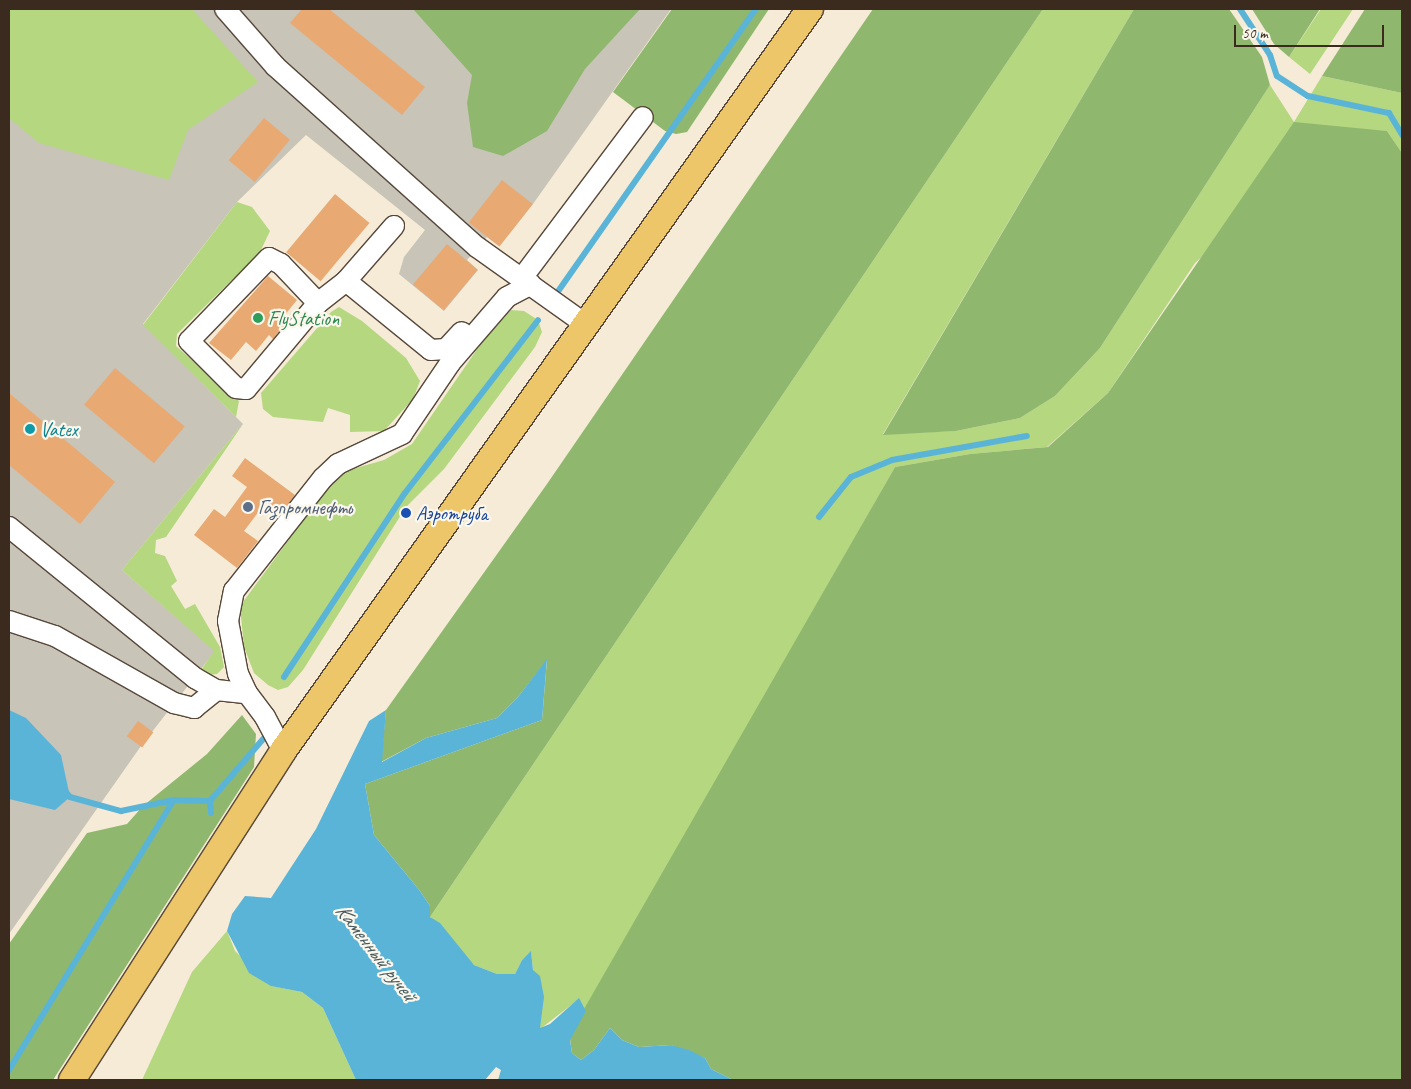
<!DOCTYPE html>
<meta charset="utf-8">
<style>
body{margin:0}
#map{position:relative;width:1411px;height:1089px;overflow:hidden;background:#f6ebd6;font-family:Caveat,sans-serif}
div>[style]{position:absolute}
.industrial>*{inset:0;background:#c8c4b8}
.green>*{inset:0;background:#b4d780}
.forest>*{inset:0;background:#8fb86e}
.water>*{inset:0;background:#5ab4d8}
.stream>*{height:6px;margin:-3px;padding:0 3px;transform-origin:3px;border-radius:3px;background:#5ab4d8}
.building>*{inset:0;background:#e8a973;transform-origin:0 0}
.roads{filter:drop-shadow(1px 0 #57473a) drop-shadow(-1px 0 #57473a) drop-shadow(0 1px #57473a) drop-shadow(0 -1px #57473a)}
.minor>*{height:20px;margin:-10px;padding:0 10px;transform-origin:10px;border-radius:10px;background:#fff}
.major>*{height:26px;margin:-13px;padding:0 13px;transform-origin:13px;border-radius:13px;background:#ecc669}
.dots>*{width:14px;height:14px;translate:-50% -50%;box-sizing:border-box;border:2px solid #fbf7ec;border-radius:50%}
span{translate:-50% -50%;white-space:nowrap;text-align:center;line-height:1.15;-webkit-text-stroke:4.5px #fbf7ec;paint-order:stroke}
.leisure-label{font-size:20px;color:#27864d}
.left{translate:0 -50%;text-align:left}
.culture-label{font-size:20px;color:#0d838f}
.service-label{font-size:20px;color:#4e5e75}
.transit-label{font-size:20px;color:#164399}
.water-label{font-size:21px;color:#465a5f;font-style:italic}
.frame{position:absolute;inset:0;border:10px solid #3b2a1e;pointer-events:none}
.scale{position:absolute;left:1234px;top:25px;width:150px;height:22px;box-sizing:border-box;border:2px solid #3b2a1e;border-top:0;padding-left:6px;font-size:15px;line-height:18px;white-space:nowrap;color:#3b2a1e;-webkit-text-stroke:4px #fbf7ec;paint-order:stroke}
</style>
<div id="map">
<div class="industrial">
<i style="clip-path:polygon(9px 9px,671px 9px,533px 204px,499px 246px,487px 237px,467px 260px,478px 270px,444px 311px,399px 274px,404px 257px,425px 230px,306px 135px,237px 202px,143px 324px,243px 424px,122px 570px,215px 651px,141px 746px,9px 934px)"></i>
</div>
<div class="green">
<i style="clip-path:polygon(9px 9px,192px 9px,258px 82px,188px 130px,169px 180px,39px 143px,9px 118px)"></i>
<i style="clip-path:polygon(1043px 9px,1134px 9px,883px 434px,956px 431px,1020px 418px,1055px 396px,1100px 348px,1270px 85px,1294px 122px,1322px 76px,1402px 93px,1402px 153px,1387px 131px,1345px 129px,1195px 263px,1108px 393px,1047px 447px,970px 454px,895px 467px,586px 1011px,579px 999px,540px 1029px,531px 952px,522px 960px,515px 974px,497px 974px,474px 965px,430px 917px)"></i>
<i style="clip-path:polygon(1321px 9px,1353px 9px,1310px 74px,1289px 57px)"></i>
<i style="clip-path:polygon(237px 202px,252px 207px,270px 231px,260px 252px,177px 334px,176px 346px,239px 401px,236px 417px,143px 325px)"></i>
<i style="clip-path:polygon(339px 307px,362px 321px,406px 358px,420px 381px,413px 399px,384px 431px,350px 432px,350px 415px,328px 408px,323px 422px,273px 417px,263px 409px,261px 393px,331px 312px)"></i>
<i style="clip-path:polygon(511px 310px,524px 311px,538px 320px,542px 332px,535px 347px,444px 469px,406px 507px,303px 670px,288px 687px,278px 690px,268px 685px,254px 673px,244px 647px,240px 606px,333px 480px,349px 470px,384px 460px,412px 444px,480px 345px)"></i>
<i style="clip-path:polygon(243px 424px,166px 537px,156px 540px,155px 553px,165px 556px,177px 581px,171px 586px,185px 609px,195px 604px,220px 647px,224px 667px,217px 674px,207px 675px,199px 673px,214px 651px,122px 570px)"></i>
<i style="clip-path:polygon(227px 931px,235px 951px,272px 986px,302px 992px,323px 1008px,356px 1080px,142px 1080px,192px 972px)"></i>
</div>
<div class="forest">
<i style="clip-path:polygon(413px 9px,640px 9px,585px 69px,547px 131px,503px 156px,473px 147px,467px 103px,472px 75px)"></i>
<i style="clip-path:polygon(672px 9px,769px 9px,687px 132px,676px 134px,665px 131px,613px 92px)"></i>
<i style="clip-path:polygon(873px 9px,1043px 9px,430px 917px,430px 906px,420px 891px,374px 835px,365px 784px,542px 720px,547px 660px,518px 697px,497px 718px,426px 738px,381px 762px,386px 710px,547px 484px)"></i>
<i style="clip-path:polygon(1134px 9px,1229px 9px,1262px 57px,1270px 85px,1100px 348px,1055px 396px,1020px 418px,956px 431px,883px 435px)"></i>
<i style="clip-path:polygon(1252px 9px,1320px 9px,1289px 57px,1274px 44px)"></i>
<i style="clip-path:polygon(1365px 9px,1402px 9px,1402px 93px,1322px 76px)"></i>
<i style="clip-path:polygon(1294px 122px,1387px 131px,1402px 153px,1402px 1080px,733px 1080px,711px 1069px,705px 1058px,671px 1045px,639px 1047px,622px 1040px,610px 1028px,594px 1050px,581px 1060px,572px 1053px,570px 1039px,576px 1023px,895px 467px,970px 454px,1048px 447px,1108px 393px)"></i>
<i style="clip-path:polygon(242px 715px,256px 734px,254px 767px,53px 1080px,9px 1080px,9px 944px,87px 833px,127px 824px,143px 806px,207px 754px)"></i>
</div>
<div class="water">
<i style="clip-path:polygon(547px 659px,542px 720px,365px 784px,374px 835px,420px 891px,430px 906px,430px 917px,440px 923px,474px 965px,497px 974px,515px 974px,522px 960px,531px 951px,533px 970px,540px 976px,544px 997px,540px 1028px,550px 1024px,579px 998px,586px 1011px,570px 1040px,572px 1053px,581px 1060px,594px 1050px,610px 1028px,622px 1040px,639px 1047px,671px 1045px,689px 1050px,705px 1058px,711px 1069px,733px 1080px,498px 1080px,501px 1070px,496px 1067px,485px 1080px,356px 1080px,323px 1008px,302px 992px,271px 986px,249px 973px,227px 931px,232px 914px,245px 896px,271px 898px,316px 829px,369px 721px,386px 710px,382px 762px,426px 738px,497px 718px,518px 697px)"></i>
<i style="clip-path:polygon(9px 710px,26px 718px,61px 755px,70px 797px,55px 810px,9px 799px)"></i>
</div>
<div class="stream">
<i style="left:1240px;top:9px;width:55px;rotate:56.9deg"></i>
<i style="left:1270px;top:55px;width:22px;rotate:72deg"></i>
<i style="left:1277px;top:76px;width:37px;rotate:33deg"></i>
<i style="left:1308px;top:96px;width:83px;rotate:11.9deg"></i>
<i style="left:1389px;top:113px;width:26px;rotate:59deg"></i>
<i style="left:559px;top:290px;width:343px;rotate:-55deg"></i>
<i style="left:819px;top:517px;width:51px;rotate:-51.3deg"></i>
<i style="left:851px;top:477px;width:44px;rotate:-22.5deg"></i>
<i style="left:892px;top:460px;width:137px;rotate:-10.1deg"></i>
<i style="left:284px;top:677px;width:220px;rotate:-56.7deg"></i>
<i style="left:405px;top:493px;width:218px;rotate:-52.4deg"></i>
<i style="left:64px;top:790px;width:9px;rotate:49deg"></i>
<i style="left:70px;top:797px;width:53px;rotate:15.4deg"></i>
<i style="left:121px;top:811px;width:54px;rotate:-11.7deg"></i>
<i style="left:174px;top:800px;width:36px;rotate:2deg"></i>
<i style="left:210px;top:801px;width:12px;rotate:85deg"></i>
<i style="left:210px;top:801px;width:83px;rotate:-49.4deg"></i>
<i style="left:9px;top:1070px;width:316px;rotate:-58.6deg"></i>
</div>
<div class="building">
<i style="clip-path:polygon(302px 9px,329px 9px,425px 87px,402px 115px,290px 23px)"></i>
<i style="left:264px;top:118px;width:34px;height:55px;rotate:40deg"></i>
<i style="left:502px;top:180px;width:39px;height:54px;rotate:38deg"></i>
<i style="left:335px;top:194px;width:45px;height:76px;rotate:40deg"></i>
<i style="left:447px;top:244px;width:40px;height:53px;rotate:40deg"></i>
<i style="clip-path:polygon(268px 276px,297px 300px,284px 316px,288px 320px,273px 339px,269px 335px,256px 351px,246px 342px,231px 360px,209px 343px)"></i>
<i style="left:115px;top:368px;width:91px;height:48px;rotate:40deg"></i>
<i style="clip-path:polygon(9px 393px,115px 482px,80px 524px,9px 465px)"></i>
<i style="clip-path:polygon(245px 458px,295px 495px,281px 513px,266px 502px,244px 531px,258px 541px,237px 568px,194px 535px,214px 509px,225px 517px,247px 487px,232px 476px)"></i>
<i style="left:138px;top:721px;width:19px;height:19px;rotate:36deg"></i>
</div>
<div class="roads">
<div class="minor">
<i style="left:225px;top:9px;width:76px;rotate:48.7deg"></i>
<i style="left:275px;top:66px;width:271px;rotate:41.9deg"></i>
<i style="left:477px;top:247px;width:133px;rotate:35.5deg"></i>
<i style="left:522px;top:278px;width:201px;rotate:-53.1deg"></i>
<i style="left:346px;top:281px;width:109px;rotate:39.1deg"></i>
<i style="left:431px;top:350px;width:15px;rotate:-4deg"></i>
<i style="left:446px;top:349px;width:23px;rotate:-47deg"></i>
<i style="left:318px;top:303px;width:54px;rotate:-133.5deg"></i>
<i style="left:281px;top:264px;width:13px;rotate:-153deg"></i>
<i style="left:269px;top:258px;width:115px;rotate:133.9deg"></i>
<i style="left:189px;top:341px;width:66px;rotate:45deg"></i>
<i style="left:236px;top:388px;width:10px;rotate:6deg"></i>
<i style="left:246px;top:389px;width:112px;rotate:-50.1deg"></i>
<i style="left:318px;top:303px;width:36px;rotate:-38deg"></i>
<i style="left:346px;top:281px;width:73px;rotate:-48.9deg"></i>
<i style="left:9px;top:527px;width:240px;rotate:39.1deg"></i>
<i style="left:195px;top:678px;width:24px;rotate:30deg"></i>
<i style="left:9px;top:621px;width:48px;rotate:18.1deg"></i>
<i style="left:55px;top:636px;width:137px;rotate:29.4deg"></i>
<i style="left:174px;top:703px;width:21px;rotate:14deg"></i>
<i style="left:194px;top:708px;width:28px;rotate:-39deg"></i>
<i style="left:216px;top:690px;width:31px;rotate:6deg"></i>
<i style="left:247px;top:693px;width:30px;rotate:53deg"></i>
<i style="left:265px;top:717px;width:38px;rotate:62deg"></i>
<i style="left:247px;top:693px;width:21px;rotate:-115deg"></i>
<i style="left:238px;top:674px;width:54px;rotate:-100.7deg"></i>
<i style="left:228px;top:621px;width:31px;rotate:-79deg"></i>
<i style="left:234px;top:591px;width:144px;rotate:-51.8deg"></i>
<i style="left:323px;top:478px;width:21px;rotate:-43deg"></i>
<i style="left:338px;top:464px;width:71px;rotate:-25.1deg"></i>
<i style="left:402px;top:434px;width:86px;rotate:-55.9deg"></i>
<i style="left:450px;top:363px;width:87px;rotate:-49.2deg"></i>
<i style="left:507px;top:297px;width:27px;rotate:-28deg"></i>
</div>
<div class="major">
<i style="left:72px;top:1080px;width:391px;rotate:-57.3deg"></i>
<i style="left:283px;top:751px;width:910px;rotate:-54.62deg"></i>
</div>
</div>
<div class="dots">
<i style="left:258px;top:318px;background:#2e9e5b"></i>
<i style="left:30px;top:429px;background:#0f9aa8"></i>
<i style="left:248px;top:507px;background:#5c6f8a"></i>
<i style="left:406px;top:513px;background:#1a4fb4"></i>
</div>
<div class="leisure-label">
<span class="left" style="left:268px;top:318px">FlyStation</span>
</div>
<div class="culture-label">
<span class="left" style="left:40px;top:429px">Vatex</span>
</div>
<div class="service-label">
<span class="left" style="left:258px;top:507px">Газпромнефть</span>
</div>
<div class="transit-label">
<span class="left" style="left:416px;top:513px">Аэротруба</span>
</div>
<div class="water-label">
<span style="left:376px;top:952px;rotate:52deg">Каменный ручей</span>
</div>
<div class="frame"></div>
<div class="scale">50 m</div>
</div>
